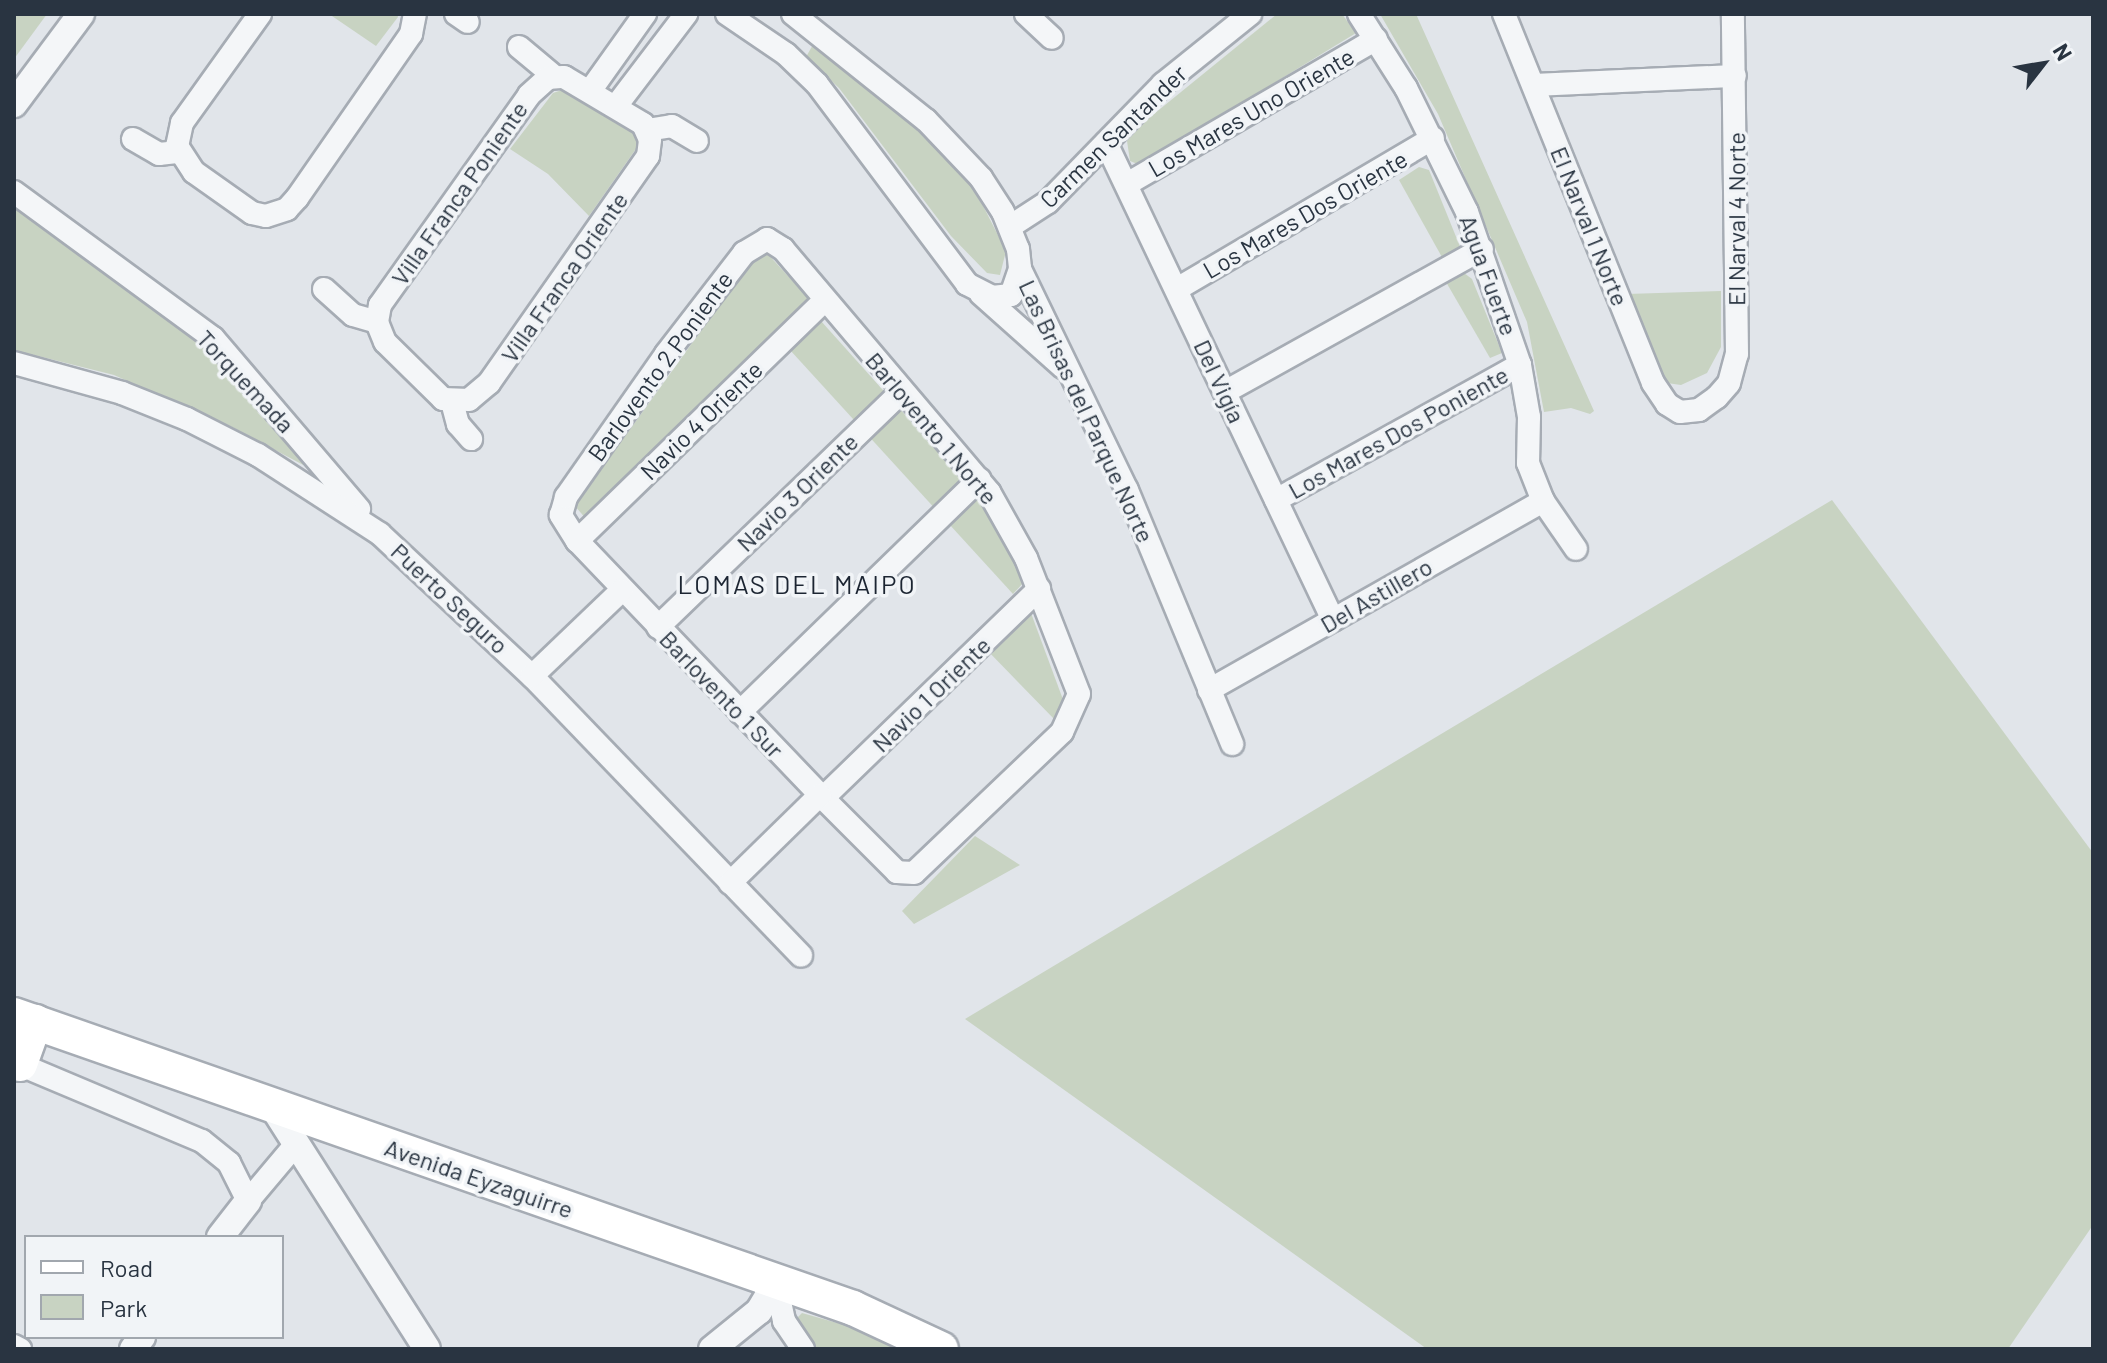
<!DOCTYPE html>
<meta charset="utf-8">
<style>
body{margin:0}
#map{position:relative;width:2107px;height:1363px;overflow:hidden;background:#e1e5ea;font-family:Barlow,sans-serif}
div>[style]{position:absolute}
.green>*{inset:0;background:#c8d3c2}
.roads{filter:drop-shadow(2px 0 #a6acb4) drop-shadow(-2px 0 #a6acb4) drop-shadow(0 2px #a6acb4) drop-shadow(0 -2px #a6acb4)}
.minor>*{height:22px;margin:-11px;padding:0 11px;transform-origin:11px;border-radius:11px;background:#f4f6f8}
.tertiary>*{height:26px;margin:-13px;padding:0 13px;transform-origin:13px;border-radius:13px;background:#f4f6f8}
.primary>*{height:34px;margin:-17px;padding:0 17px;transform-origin:17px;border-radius:17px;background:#fff}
span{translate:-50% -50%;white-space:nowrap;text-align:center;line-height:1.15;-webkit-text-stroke:7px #f1f4f7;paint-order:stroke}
.street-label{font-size:24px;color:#293441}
.neighbourhood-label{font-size:26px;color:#1c2532;letter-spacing:2px}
.frame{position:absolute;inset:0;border:16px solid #293441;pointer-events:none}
.legend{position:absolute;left:24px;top:1235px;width:260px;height:104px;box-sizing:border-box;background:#f1f4f7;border:2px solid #a1a7ae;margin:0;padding:10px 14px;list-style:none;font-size:24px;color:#293441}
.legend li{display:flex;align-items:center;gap:16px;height:40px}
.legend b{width:40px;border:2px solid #a1a7ae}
.north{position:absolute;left:2003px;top:24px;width:80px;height:80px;-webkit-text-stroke:6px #f1f4f7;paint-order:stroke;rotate:59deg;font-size:22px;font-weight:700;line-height:32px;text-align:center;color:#293441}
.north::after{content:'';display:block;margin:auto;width:28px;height:36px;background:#293441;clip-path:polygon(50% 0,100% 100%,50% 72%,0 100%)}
</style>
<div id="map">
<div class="green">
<i style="clip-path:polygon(14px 14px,47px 14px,14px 59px)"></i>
<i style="clip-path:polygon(329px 14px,397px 14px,398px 17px,376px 46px)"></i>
<i style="clip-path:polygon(1277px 14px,1342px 14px,1356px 33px,1140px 165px,1130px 161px,1127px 141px,1149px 118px)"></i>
<i style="clip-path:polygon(1380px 14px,1416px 14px,1594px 411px,1590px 414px,1571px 408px,1544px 412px,1527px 322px,1438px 114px)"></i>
<i style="clip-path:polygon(815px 41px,926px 130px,973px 186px,1006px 251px,1000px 275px,987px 273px,951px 236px,839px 88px,806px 57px)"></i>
<i style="clip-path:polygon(562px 90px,618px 116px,645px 136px,589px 216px,548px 174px,510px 149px,553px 93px)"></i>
<i style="clip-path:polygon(1419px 167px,1429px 170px,1461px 249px,1443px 259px,1399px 180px)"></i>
<i style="clip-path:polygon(14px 208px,207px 349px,339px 484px,232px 427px,114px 375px,14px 350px)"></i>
<i style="clip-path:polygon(766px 252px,810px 300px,587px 520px,575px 506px,751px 261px)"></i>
<i style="clip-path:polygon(1464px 273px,1472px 279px,1502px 353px,1490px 358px,1446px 282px)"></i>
<i style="clip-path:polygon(1721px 291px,1721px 347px,1707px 373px,1681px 385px,1667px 383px,1627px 294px)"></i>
<i style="clip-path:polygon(821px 321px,978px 496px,1025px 581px,1013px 594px,790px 350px)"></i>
<i style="clip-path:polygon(1832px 500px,2093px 853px,2093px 1225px,2008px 1349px,1427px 1349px,965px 1019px)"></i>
<i style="clip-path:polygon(1028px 605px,1065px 705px,1055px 720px,985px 648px)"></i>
<i style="clip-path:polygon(975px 836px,1020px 865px,914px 924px,902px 911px)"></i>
<i style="clip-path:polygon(802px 1313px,855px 1328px,898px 1349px,810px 1349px,795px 1320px)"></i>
</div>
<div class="roads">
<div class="minor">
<i style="left:260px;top:14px;width:134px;rotate:125.6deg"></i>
<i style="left:182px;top:123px;width:24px;rotate:102deg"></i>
<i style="left:177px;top:146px;width:31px;rotate:57deg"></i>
<i style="left:194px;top:172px;width:71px;rotate:35.3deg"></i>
<i style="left:252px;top:213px;width:14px;rotate:12deg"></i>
<i style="left:266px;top:216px;width:22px;rotate:-18deg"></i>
<i style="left:287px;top:209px;width:15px;rotate:-48deg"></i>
<i style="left:297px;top:198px;width:200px;rotate:-55.2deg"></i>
<i style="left:411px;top:34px;width:20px;rotate:-79deg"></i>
<i style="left:456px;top:14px;width:14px;rotate:34deg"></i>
<i style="left:727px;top:14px;width:71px;rotate:34.1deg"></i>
<i style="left:786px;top:54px;width:43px;rotate:44.1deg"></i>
<i style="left:817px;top:84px;width:250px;rotate:53.1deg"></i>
<i style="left:967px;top:284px;width:28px;rotate:27deg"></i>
<i style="left:992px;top:297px;width:19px;rotate:-6deg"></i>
<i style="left:1011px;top:295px;width:28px;rotate:-71deg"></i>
<i style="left:793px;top:14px;width:170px;rotate:38.6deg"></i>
<i style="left:926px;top:120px;width:80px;rotate:46.5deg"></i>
<i style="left:981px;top:178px;width:40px;rotate:57.1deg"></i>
<i style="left:1003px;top:212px;width:40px;rotate:68deg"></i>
<i style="left:1018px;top:249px;width:20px;rotate:84deg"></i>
<i style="left:1020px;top:269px;width:246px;rotate:64.2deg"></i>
<i style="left:1127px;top:490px;width:275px;rotate:67.5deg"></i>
<i style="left:1026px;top:14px;width:35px;rotate:43deg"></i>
<i style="left:1359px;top:14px;width:88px;rotate:57.6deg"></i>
<i style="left:1406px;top:88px;width:138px;rotate:63.8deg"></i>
<i style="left:1467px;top:212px;width:162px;rotate:70.9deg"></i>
<i style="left:1520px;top:365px;width:53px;rotate:80.2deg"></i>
<i style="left:1529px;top:417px;width:46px;rotate:91.2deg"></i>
<i style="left:1528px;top:463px;width:41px;rotate:68.5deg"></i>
<i style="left:1543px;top:501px;width:58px;rotate:55.5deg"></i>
<i style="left:1504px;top:14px;width:398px;rotate:68deg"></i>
<i style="left:1653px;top:383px;width:25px;rotate:56deg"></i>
<i style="left:1667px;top:404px;width:15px;rotate:32deg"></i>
<i style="left:1680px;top:412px;width:19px;rotate:-6deg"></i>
<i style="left:1699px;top:410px;width:22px;rotate:-36deg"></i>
<i style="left:1717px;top:397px;width:18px;rotate:-49deg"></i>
<i style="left:1729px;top:383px;width:30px;rotate:-75deg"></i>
<i style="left:1737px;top:354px;width:340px;rotate:-90.7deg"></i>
<i style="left:519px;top:47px;width:47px;rotate:39.8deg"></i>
<i style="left:564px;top:77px;width:92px;rotate:30.7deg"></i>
<i style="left:643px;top:124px;width:17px;rotate:66deg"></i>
<i style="left:650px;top:140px;width:16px;rotate:97deg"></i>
<i style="left:648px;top:156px;width:277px;rotate:125deg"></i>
<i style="left:489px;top:383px;width:26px;rotate:140deg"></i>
<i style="left:469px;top:400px;width:26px;rotate:-178deg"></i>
<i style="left:443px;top:399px;width:81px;rotate:-135.5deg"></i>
<i style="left:385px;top:342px;width:22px;rotate:-112deg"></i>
<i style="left:377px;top:322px;width:17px;rotate:-80deg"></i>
<i style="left:380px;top:305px;width:257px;rotate:-54.6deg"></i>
<i style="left:529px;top:95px;width:25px;rotate:-42deg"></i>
<i style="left:548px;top:78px;width:16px;rotate:-4deg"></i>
<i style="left:1534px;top:85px;width:201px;rotate:-2.6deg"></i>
<i style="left:590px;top:91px;width:95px;rotate:-54.5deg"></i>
<i style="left:616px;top:106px;width:116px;rotate:-52.7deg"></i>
<i style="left:647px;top:130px;width:25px;rotate:-9deg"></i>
<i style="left:672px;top:126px;width:29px;rotate:31deg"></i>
<i style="left:133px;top:139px;width:30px;rotate:30deg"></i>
<i style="left:159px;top:154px;width:20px;rotate:-6deg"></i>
<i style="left:1106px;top:143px;width:528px;rotate:64.55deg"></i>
<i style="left:1127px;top:184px;width:288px;rotate:-30.2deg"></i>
<i style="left:14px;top:192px;width:247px;rotate:36.3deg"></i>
<i style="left:213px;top:338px;width:225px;rotate:49.5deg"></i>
<i style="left:1011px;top:226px;width:44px;rotate:-33deg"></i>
<i style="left:1048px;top:202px;width:165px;rotate:-45.7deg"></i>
<i style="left:1163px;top:84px;width:112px;rotate:-38.8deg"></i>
<i style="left:767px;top:239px;width:19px;rotate:32deg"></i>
<i style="left:783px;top:249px;width:319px;rotate:49.7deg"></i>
<i style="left:989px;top:492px;width:76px;rotate:60.7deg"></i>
<i style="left:1026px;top:558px;width:146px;rotate:68.7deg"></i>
<i style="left:1079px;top:694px;width:42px;rotate:114.1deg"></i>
<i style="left:1062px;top:732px;width:204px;rotate:136.4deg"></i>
<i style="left:914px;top:873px;width:17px;rotate:-177deg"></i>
<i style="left:897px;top:872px;width:105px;rotate:-135deg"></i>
<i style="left:823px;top:798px;width:356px;rotate:-133.7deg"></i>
<i style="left:577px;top:541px;width:31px;rotate:-122deg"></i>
<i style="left:561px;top:515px;width:19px;rotate:-74deg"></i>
<i style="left:566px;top:497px;width:174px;rotate:-55deg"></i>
<i style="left:666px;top:354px;width:128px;rotate:-52.3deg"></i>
<i style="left:744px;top:253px;width:27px;rotate:-31deg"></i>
<i style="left:324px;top:289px;width:39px;rotate:42deg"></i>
<i style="left:353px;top:315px;width:25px;rotate:16deg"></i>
<i style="left:1177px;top:289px;width:297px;rotate:-30.5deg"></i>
<i style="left:981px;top:294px;width:110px;rotate:41.7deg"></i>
<i style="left:14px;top:363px;width:112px;rotate:15.5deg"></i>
<i style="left:122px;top:393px;width:70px;rotate:21.8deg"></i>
<i style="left:187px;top:419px;width:80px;rotate:26.9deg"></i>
<i style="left:258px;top:455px;width:145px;rotate:32.9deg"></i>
<i style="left:380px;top:534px;width:208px;rotate:43.1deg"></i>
<i style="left:532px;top:676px;width:388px;rotate:46.1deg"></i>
<i style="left:1225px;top:392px;width:294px;rotate:-29.1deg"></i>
<i style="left:452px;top:402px;width:23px;rotate:75deg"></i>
<i style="left:458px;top:424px;width:20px;rotate:49deg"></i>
<i style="left:1276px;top:500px;width:279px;rotate:-29deg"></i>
<i style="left:577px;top:541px;width:346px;rotate:-44.2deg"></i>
<i style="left:658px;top:627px;width:339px;rotate:-44deg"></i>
<i style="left:532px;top:676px;width:124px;rotate:-43.7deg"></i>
<i style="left:1209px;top:690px;width:384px;rotate:-29.5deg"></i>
<i style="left:740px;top:712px;width:334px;rotate:-44.2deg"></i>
<i style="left:823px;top:798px;width:301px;rotate:-44.1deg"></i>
<i style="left:730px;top:883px;width:126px;rotate:-44.4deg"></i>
<i style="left:14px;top:1062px;width:204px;rotate:22.8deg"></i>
<i style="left:202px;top:1141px;width:35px;rotate:39deg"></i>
<i style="left:229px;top:1163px;width:42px;rotate:63.4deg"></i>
<i style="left:248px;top:1201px;width:75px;rotate:-49.9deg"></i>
<i style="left:776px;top:1283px;width:39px;rotate:78deg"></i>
<i style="left:784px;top:1321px;width:34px;rotate:56deg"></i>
<i style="left:14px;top:1346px;width:7px;rotate:27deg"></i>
</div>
<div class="tertiary">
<i style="left:14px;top:104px;width:112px;rotate:-53.3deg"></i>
<i style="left:271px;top:1104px;width:290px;rotate:57.5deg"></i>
<i style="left:220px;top:1237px;width:46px;rotate:-52.1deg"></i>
<i style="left:133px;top:1349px;width:15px;rotate:-53deg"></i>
<i style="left:712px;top:1349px;width:60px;rotate:-39deg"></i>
<i style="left:759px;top:1311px;width:33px;rotate:-59deg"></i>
</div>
<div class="primary">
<i style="left:14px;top:1015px;width:889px;rotate:19.25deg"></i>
<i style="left:853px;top:1308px;width:97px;rotate:25deg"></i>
<i style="left:20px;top:1064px;width:45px;rotate:-70.3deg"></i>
</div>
</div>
<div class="street-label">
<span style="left:1251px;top:112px;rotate:-30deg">Los Mares Uno Oriente</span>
<span style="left:1113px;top:136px;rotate:-44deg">Carmen Santander</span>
<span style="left:459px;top:193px;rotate:-55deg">Villa Franca Poniente</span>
<span style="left:1305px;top:214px;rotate:-30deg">Los Mares Dos Oriente</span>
<span style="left:1736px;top:219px;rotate:-90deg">El Narval 4 Norte</span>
<span style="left:1590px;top:226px;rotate:68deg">El Narval 1 Norte</span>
<span style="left:1489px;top:275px;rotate:70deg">Agua Fuerte</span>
<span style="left:564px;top:277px;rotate:-55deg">Villa Franca Oriente</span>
<span style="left:660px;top:366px;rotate:-54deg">Barlovento 2 Poniente</span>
<span style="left:246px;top:381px;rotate:47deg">Torquemada</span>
<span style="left:1220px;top:381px;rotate:65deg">Del Vigía</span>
<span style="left:1087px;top:411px;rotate:65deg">Las Brisas del Parque Norte</span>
<span style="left:701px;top:420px;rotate:-44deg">Navio 4 Oriente</span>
<span style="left:932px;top:428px;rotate:50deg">Barlovento 1 Norte</span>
<span style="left:1398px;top:432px;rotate:-29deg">Los Mares Dos Poniente</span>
<span style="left:797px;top:492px;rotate:-44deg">Navio 3 Oriente</span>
<span style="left:1376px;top:595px;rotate:-30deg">Del Astillero</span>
<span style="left:450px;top:598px;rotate:43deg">Puerto Seguro</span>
<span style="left:722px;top:694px;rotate:46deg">Barlovento 1 Sur</span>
<span style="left:931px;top:694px;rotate:-44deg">Navio 1 Oriente</span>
<span style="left:479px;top:1178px;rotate:19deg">Avenida Eyzaguirre</span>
</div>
<div class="neighbourhood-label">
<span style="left:797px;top:584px">LOMAS DEL MAIPO</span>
</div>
<div class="frame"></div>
<ul class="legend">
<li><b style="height:10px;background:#fff"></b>Road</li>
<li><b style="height:22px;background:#c8d3c2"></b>Park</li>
</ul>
<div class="north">N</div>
</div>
